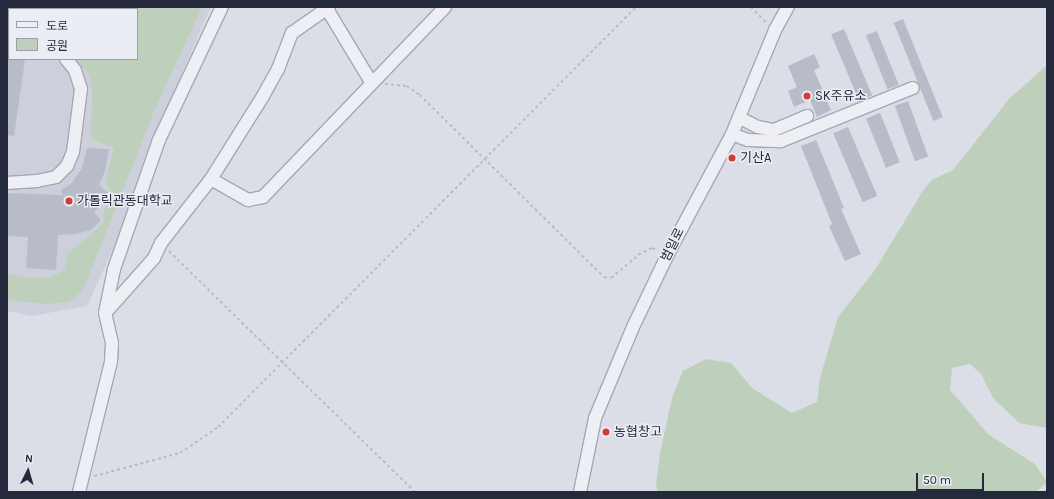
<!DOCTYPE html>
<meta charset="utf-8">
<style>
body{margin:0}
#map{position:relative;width:1054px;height:499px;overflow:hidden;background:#dbdee6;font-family:Karla,"Noto Sans KR",sans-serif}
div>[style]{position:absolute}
.built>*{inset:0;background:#cdd0db}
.green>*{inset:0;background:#bed0bc}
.building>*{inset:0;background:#b8bcc9;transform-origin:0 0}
.path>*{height:1.5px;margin-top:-0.75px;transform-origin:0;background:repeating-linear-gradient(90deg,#babcc4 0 3px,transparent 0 6px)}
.roads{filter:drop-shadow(1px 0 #a4a8b3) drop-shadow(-1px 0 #a4a8b3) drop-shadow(0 1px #a4a8b3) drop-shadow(0 -1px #a4a8b3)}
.minor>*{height:12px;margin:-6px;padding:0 6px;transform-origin:6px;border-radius:6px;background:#eeeff4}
.dots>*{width:11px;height:11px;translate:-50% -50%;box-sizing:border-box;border:2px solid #eaedf4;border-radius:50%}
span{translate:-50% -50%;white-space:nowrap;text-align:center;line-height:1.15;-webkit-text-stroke:3px #eaedf4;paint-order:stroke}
.poi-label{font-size:13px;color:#25293c}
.left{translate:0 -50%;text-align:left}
.street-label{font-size:13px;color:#25293c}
.frame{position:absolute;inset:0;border:8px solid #25293c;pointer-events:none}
.legend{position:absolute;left:8px;top:8px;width:130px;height:52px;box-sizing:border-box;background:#eaedf4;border:1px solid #9b9faa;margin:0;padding:5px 7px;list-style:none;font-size:12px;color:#25293c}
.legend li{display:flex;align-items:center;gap:8px;height:20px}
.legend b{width:20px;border:1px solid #9b9faa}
.north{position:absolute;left:8px;top:451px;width:40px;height:40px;-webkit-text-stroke:3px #eaedf4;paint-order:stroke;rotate:5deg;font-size:11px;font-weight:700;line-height:16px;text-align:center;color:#25293c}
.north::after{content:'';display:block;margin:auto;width:14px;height:18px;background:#25293c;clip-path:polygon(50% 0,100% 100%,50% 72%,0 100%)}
.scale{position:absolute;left:916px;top:473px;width:68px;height:18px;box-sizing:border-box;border:2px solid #25293c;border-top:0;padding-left:5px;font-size:12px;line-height:14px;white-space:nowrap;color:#25293c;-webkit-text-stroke:3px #eaedf4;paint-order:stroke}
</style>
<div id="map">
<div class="built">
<i style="clip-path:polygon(evenodd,7px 7px,211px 7px,145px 157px,115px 245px,87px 306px,32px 316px,7px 311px,7px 7px,9px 9px,137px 9px,137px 59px,9px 59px,9px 9px)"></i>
</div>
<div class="green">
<i style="clip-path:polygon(54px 7px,202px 7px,153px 114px,83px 290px,69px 302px,44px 304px,7px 300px,7px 273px,26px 278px,50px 278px,65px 269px,66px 255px,103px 224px,104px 211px,113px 194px,105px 183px,114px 148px,91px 139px,92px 88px,89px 74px,75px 59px,137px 59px,137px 9px,54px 9px)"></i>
<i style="clip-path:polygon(1047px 65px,1047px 428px,1019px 423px,993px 398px,981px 374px,970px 364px,952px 368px,950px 390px,989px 435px,1035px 464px,1047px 482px,1036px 492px,658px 492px,656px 486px,660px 453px,672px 398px,683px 371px,706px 359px,731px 363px,752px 388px,792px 413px,817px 402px,820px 378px,838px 317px,875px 270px,924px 189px,932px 180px,953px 170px,1009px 99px)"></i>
</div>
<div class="building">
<i style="left:903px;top:19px;width:106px;height:10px;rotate:68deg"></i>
<i style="left:844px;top:29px;width:72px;height:14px;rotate:67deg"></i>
<i style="left:877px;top:31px;width:58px;height:12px;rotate:68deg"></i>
<i style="clip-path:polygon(814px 54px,820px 67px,814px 70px,831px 110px,817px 117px,810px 100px,794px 107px,788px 91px,797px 87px,788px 66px)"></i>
<i style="clip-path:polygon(7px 59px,25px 59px,14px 136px,7px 135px)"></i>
<i style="left:908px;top:101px;width:59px;height:14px;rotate:70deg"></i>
<i style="left:880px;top:113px;width:53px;height:15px;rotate:68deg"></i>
<i style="left:848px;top:127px;width:75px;height:16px;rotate:67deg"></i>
<i style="clip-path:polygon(816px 140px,844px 208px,841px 209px,861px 254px,845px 261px,829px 226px,832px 224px,801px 146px)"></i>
<i style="clip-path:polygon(87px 148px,109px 149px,105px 171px,99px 185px,109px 194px,94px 213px,101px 220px,91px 230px,76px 234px,58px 235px,56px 270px,26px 268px,28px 237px,7px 236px,7px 193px,63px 195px,61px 190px,71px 184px,82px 168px)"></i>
</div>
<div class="path">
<i style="left:751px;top:7px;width:23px;rotate:45deg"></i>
<i style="left:385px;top:84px;width:22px;rotate:5deg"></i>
<i style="left:407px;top:86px;width:16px;rotate:35deg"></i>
<i style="left:420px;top:95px;width:259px;rotate:44.7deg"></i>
<i style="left:604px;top:277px;width:7px;rotate:8deg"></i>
<i style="left:611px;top:278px;width:35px;rotate:-40deg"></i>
<i style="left:638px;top:255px;width:16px;rotate:-27deg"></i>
<i style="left:652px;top:248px;width:6px;rotate:18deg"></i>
<i style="left:169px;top:251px;width:344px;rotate:44.4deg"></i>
<i style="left:94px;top:476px;width:89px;rotate:-15deg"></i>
<i style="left:180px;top:453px;width:46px;rotate:-34.4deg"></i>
<i style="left:218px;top:427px;width:593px;rotate:-45.14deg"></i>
</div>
<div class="roads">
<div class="minor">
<i style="left:40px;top:9px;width:2px;rotate:-90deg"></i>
<i style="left:327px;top:9px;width:85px;rotate:58.9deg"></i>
<i style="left:740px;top:118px;width:20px;rotate:27deg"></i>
<i style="left:758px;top:127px;width:16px;rotate:11deg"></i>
<i style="left:774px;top:130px;width:36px;rotate:-23deg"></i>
<i style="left:732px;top:134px;width:17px;rotate:21deg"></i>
<i style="left:748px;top:140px;width:33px;rotate:2deg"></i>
<i style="left:781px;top:141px;width:142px;rotate:-21.9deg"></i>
<i style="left:211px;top:179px;width:98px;rotate:-57.9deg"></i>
<i style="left:263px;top:96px;width:31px;rotate:-61deg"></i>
<i style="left:278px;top:69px;width:39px;rotate:-69deg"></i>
<i style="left:292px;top:33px;width:45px;rotate:-35.1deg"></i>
<i style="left:7px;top:183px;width:30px;rotate:-4deg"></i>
<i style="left:37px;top:181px;width:19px;rotate:-12deg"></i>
<i style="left:56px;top:177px;width:16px;rotate:-45deg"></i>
<i style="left:67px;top:166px;width:15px;rotate:-67deg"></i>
<i style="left:73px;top:152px;width:64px;rotate:-82.8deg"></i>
<i style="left:81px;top:89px;width:20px;rotate:-108deg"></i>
<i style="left:75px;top:70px;width:14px;rotate:-129deg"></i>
<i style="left:107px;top:311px;width:71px;rotate:-48.4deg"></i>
<i style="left:154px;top:258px;width:17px;rotate:-65deg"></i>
<i style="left:161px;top:243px;width:81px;rotate:-52deg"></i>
<i style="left:211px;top:179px;width:43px;rotate:29.6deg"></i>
<i style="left:248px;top:200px;width:15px;rotate:-11deg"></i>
<i style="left:263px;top:197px;width:263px;rotate:-46.2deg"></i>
<i style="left:79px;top:492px;width:134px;rotate:-76.2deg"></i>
<i style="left:111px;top:362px;width:19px;rotate:-87deg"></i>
<i style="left:112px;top:343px;width:31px;rotate:-103deg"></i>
<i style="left:105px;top:313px;width:45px;rotate:-78.4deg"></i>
<i style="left:114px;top:269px;width:137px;rotate:-70.8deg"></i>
<i style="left:159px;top:140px;width:147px;rotate:-64.7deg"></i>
<i style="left:580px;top:492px;width:76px;rotate:-78.5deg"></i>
<i style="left:595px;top:418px;width:99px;rotate:-67.3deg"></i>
<i style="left:633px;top:327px;width:83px;rotate:-64.4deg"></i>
<i style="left:669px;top:252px;width:134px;rotate:-61.9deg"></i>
<i style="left:732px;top:134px;width:113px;rotate:-67.5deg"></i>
<i style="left:775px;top:30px;width:26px;rotate:-61deg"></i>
</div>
</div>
<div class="dots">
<i style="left:807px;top:96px;background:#d13c3a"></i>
<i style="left:732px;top:158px;background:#d13c3a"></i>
<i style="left:69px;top:201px;background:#d13c3a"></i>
<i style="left:606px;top:432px;background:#d13c3a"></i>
</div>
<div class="poi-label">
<span class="left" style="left:815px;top:96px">SK주유소</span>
<span class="left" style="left:740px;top:158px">기산A</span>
<span class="left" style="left:77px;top:201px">가톨릭관동대학교</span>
<span class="left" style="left:614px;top:432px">농협창고</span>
</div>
<div class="street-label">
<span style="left:673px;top:245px;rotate:-63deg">범일로</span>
</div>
<div class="frame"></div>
<ul class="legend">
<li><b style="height:5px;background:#eeeff4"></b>도로</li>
<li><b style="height:11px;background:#bed0bc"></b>공원</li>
</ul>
<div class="north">N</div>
<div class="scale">50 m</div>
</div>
